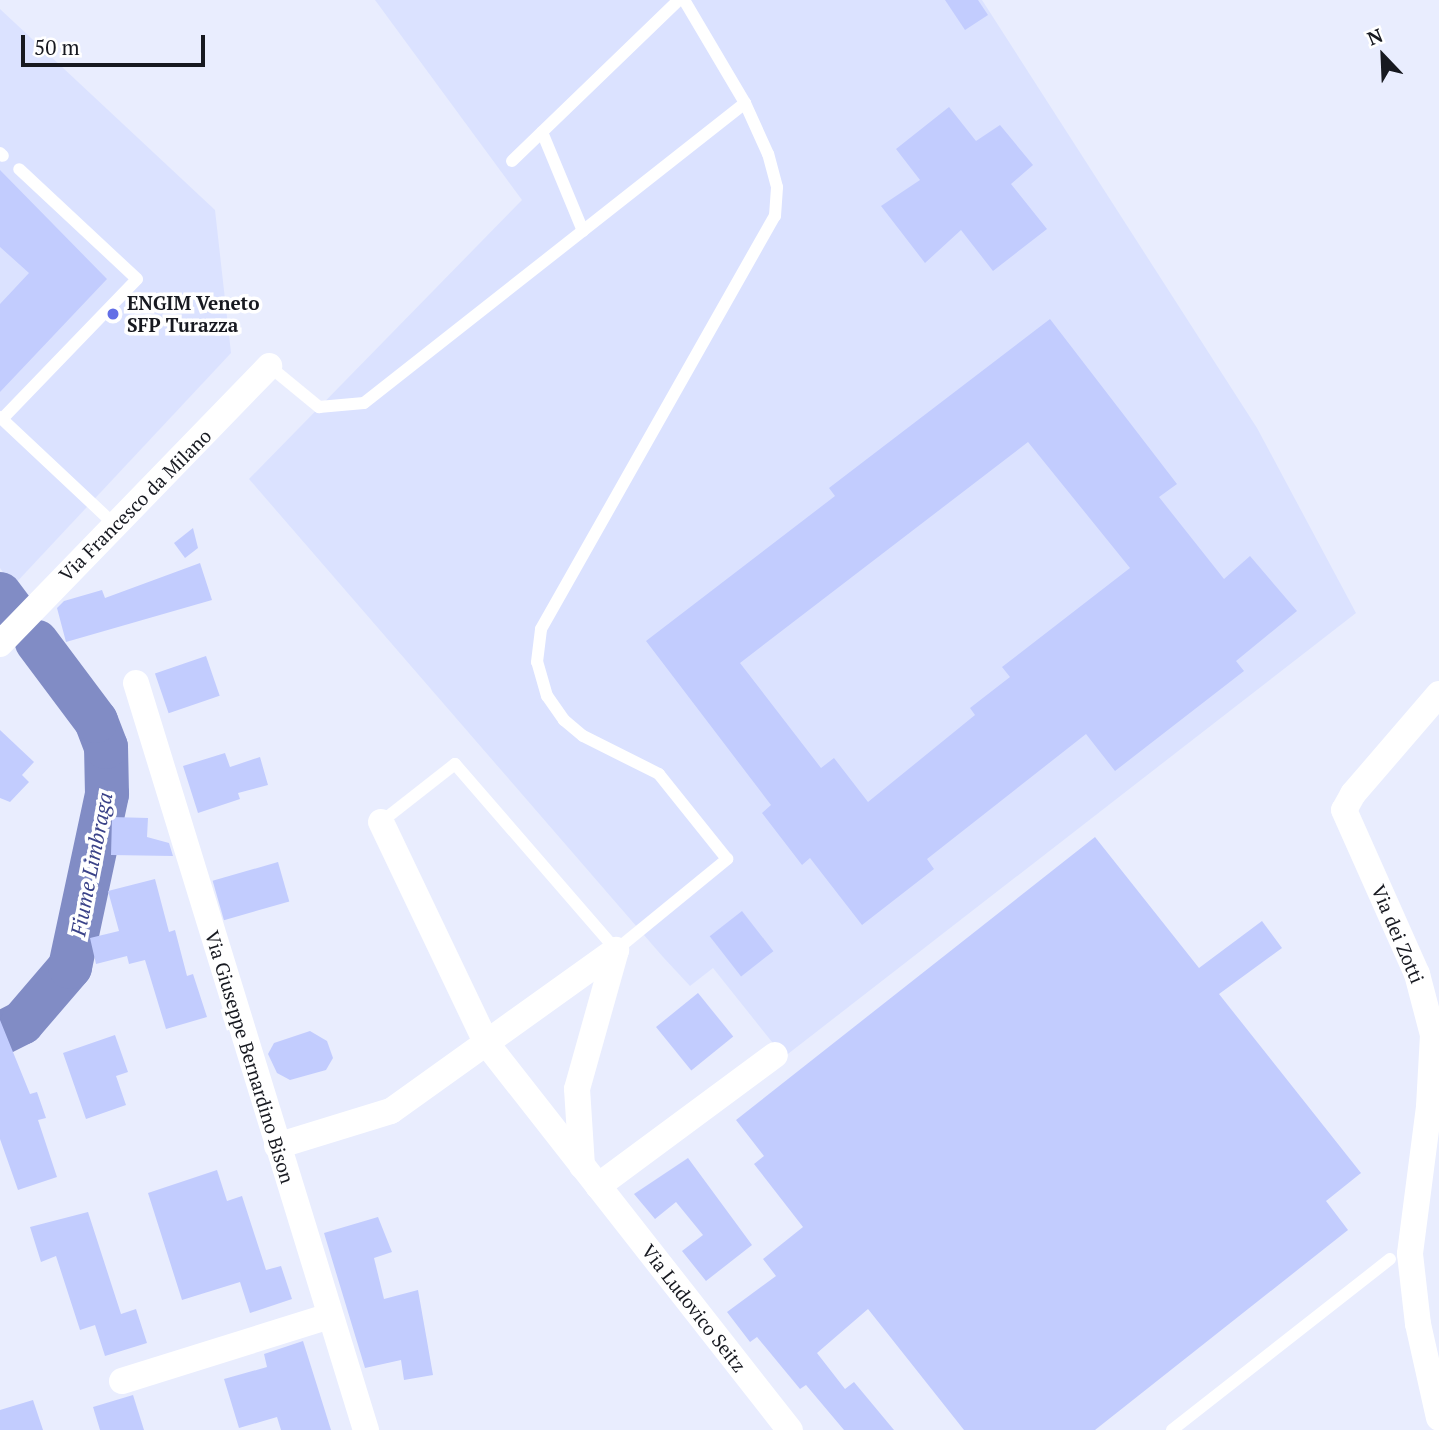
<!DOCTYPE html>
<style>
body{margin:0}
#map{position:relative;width:1439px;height:1430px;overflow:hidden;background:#e9edfe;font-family:"PT Serif",serif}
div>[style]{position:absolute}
.built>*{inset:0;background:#dbe2ff}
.river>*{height:44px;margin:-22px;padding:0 22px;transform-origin:22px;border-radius:22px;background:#818cc5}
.building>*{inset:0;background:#c2ccfe;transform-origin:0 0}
.service>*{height:12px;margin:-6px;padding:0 6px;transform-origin:6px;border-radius:6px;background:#fff}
.minor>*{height:26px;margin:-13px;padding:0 13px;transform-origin:13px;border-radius:13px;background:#fff}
.dots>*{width:19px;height:19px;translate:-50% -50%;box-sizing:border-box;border:4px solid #fff;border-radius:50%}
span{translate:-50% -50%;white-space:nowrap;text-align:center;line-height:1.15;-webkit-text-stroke:7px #fff;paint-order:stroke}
.poi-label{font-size:19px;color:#171920;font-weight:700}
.left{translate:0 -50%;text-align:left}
.street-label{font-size:19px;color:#171920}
.water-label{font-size:21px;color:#3a4288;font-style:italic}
.north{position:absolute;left:1348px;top:21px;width:70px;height:70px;-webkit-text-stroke:5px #fff;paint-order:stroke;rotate:337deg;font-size:19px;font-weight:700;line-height:28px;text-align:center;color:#171920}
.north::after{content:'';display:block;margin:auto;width:24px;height:32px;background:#171920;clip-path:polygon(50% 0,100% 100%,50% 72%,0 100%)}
.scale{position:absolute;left:21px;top:35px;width:184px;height:32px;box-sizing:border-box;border:4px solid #171920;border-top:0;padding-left:9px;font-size:21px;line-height:24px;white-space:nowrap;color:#171920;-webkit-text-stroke:5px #fff;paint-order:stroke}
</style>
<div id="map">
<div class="built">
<i style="clip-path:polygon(375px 0,982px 0,1257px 428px,1356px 613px,784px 1057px,713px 968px,690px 986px,663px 957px,249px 479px,522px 200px)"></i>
<i style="clip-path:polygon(0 9px,215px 210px,231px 353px,13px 586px,0 568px)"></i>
</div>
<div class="river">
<i style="left:0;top:594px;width:20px;rotate:53deg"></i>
<i style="left:0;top:1034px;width:25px;rotate:-27deg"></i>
<i style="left:22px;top:1023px;width:74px;rotate:-49.4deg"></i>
<i style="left:70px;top:967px;width:177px;rotate:-77.9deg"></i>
<i style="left:107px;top:794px;width:47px;rotate:-91.2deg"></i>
<i style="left:106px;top:747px;width:28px;rotate:-111deg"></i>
<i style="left:96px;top:721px;width:99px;rotate:-126.8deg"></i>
</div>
<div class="building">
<i style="clip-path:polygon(945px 0,978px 0,988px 15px,965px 30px)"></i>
<i style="clip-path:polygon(949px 107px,976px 141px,1000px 125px,1033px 165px,1011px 184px,1047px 229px,993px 271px,961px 230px,925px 263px,881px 206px,920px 180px,896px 149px)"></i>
<i style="clip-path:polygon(0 170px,107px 279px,0 392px,0 304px,29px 273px,0 247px)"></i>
<i style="clip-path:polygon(evenodd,1050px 319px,1177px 484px,1159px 497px,1224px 579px,1250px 556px,1297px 611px,1236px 661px,1244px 671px,1115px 771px,1086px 734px,927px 859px,934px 869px,862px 925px,810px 858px,802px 865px,762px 813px,771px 805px,646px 641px,835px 496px,829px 488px,1050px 319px,1028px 442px,1130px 568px,1002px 667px,1010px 677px,970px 708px,975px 715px,868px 802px,834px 758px,821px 768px,740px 663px,1028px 442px)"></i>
<i style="clip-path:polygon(193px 528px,198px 548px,185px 558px,174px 543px)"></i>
<i style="clip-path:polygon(200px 563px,212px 600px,66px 642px,57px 608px,64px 601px,102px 590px,105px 598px)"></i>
<i style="left:206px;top:656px;width:42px;height:54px;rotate:71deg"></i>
<i style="clip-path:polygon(0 730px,34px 762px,22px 775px,29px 782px,10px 802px,0 798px)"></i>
<i style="clip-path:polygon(225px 753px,230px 767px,260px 757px,268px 785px,238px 793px,240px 799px,198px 813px,183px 766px)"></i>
<i style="clip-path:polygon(112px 817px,148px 818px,147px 837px,169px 843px,173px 856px,111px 855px)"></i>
<i style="clip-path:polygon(1095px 837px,1199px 968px,1262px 921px,1282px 948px,1219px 994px,1361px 1173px,1326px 1201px,1348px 1230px,1095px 1430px,964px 1430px,868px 1309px,817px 1353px,845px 1389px,854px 1382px,894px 1430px,844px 1430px,806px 1385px,800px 1389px,757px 1337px,750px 1342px,727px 1312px,776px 1276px,763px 1259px,803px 1227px,754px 1164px,764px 1156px,736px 1120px)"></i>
<i style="left:278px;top:862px;width:41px;height:68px;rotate:74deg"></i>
<i style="clip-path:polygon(155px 879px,169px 932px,175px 930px,187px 976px,193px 974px,207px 1017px,166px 1029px,145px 960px,129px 964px,127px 956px,96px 964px,90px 938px,119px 931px,108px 891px)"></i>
<i style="left:742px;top:911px;width:51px;height:41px;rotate:52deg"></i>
<i style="left:698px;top:993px;width:56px;height:54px;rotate:51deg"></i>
<i style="clip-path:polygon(0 1020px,30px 1094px,37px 1092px,46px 1118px,38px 1120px,57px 1177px,18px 1190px,0 1139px)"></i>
<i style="clip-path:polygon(310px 1031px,327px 1041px,333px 1058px,326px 1070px,290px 1080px,277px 1073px,268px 1054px,274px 1043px)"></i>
<i style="clip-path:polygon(115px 1035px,128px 1072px,116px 1076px,126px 1105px,86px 1119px,63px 1053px)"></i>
<i style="clip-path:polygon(688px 1158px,752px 1245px,706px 1281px,682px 1251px,703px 1235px,676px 1202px,655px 1219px,634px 1194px)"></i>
<i style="clip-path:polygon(217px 1170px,227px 1201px,242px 1196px,266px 1270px,281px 1266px,292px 1299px,250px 1313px,240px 1282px,182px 1300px,148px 1193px)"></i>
<i style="clip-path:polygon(88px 1212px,121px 1314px,136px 1309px,147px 1343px,105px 1356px,95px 1325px,80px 1330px,56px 1256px,41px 1262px,30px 1227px)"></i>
<i style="clip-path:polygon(378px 1217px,392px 1252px,374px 1258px,384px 1299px,418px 1290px,433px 1375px,404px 1380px,401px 1360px,365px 1368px,324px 1233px)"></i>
<i style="clip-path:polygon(303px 1341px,331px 1430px,281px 1430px,277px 1417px,239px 1428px,224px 1379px,267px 1367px,264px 1354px)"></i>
<i style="clip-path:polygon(133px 1395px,144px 1430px,100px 1430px,93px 1407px)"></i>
<i style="clip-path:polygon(33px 1400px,43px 1430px,0 1430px,0 1410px)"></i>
</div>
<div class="service">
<i style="left:542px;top:132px;width:107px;rotate:67.5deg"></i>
<i style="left:0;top:153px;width:4px;rotate:45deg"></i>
<i style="left:512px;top:161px;width:232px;rotate:-44deg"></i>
<i style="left:269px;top:366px;width:65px;rotate:39.4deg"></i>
<i style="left:319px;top:407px;width:45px;rotate:-5.1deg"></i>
<i style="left:364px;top:403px;width:485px;rotate:-38.2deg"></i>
<i style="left:0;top:417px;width:156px;rotate:43.2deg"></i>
<i style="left:2px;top:419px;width:194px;rotate:-46deg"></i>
<i style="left:137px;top:279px;width:161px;rotate:-137deg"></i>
<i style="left:381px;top:822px;width:94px;rotate:-38.1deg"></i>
<i style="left:455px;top:764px;width:246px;rotate:49.1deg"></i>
<i style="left:616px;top:950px;width:144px;rotate:-39.3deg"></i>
<i style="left:727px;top:859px;width:109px;rotate:-128.7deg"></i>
<i style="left:659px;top:774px;width:85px;rotate:-153.4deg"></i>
<i style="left:583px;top:736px;width:25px;rotate:-140deg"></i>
<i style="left:564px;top:720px;width:29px;rotate:-125deg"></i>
<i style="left:547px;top:696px;width:35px;rotate:-106deg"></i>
<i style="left:537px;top:662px;width:33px;rotate:-83deg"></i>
<i style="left:541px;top:629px;width:475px;rotate:-60.5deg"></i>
<i style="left:775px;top:216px;width:29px;rotate:-86deg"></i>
<i style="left:777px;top:187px;width:34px;rotate:-105deg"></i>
<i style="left:768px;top:154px;width:56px;rotate:-114.3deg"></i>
<i style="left:745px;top:103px;width:120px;rotate:-120.6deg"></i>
<i style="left:1172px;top:1430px;width:277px;rotate:-38.1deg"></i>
</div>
<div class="minor">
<i style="left:0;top:644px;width:387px;rotate:-45.9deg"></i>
<i style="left:136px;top:683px;width:782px;rotate:72.89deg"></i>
<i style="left:1439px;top:694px;width:132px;rotate:130.7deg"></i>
<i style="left:1353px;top:794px;width:18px;rotate:119deg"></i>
<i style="left:1344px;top:810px;width:180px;rotate:66deg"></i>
<i style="left:1417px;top:974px;width:63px;rotate:75.3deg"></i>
<i style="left:1433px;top:1035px;width:72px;rotate:93.2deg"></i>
<i style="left:1429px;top:1107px;width:148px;rotate:97.4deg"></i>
<i style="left:1410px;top:1254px;width:70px;rotate:83.5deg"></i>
<i style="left:1418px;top:1324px;width:96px;rotate:77.4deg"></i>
<i style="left:381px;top:822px;width:246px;rotate:64.5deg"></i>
<i style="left:487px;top:1044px;width:491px;rotate:51.9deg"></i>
<i style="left:277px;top:1146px;width:119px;rotate:-17.1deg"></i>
<i style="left:391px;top:1111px;width:277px;rotate:-35.6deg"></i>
<i style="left:582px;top:1166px;width:77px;rotate:-93.7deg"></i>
<i style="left:577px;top:1089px;width:144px;rotate:-74.3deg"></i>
<i style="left:598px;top:1186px;width:220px;rotate:-36.5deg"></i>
<i style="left:122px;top:1381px;width:218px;rotate:-17.4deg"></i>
</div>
<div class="dots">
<i style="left:113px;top:314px;background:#626ee6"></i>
</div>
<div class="poi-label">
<span class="left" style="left:127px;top:314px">ENGIM Veneto<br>SFP Turazza</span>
</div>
<div class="street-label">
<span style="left:135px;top:505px;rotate:-45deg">Via Francesco da Milano</span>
<span style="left:1398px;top:934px;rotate:67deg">Via dei Zotti</span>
<span style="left:250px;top:1057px;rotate:73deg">Via Giuseppe Bernardino Bison</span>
<span style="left:694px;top:1308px;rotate:52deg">Via Ludovico Seitz</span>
</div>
<div class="water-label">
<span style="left:91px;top:864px;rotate:-79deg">Fiume Limbraga</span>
</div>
<div class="north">N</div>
<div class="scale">50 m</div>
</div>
